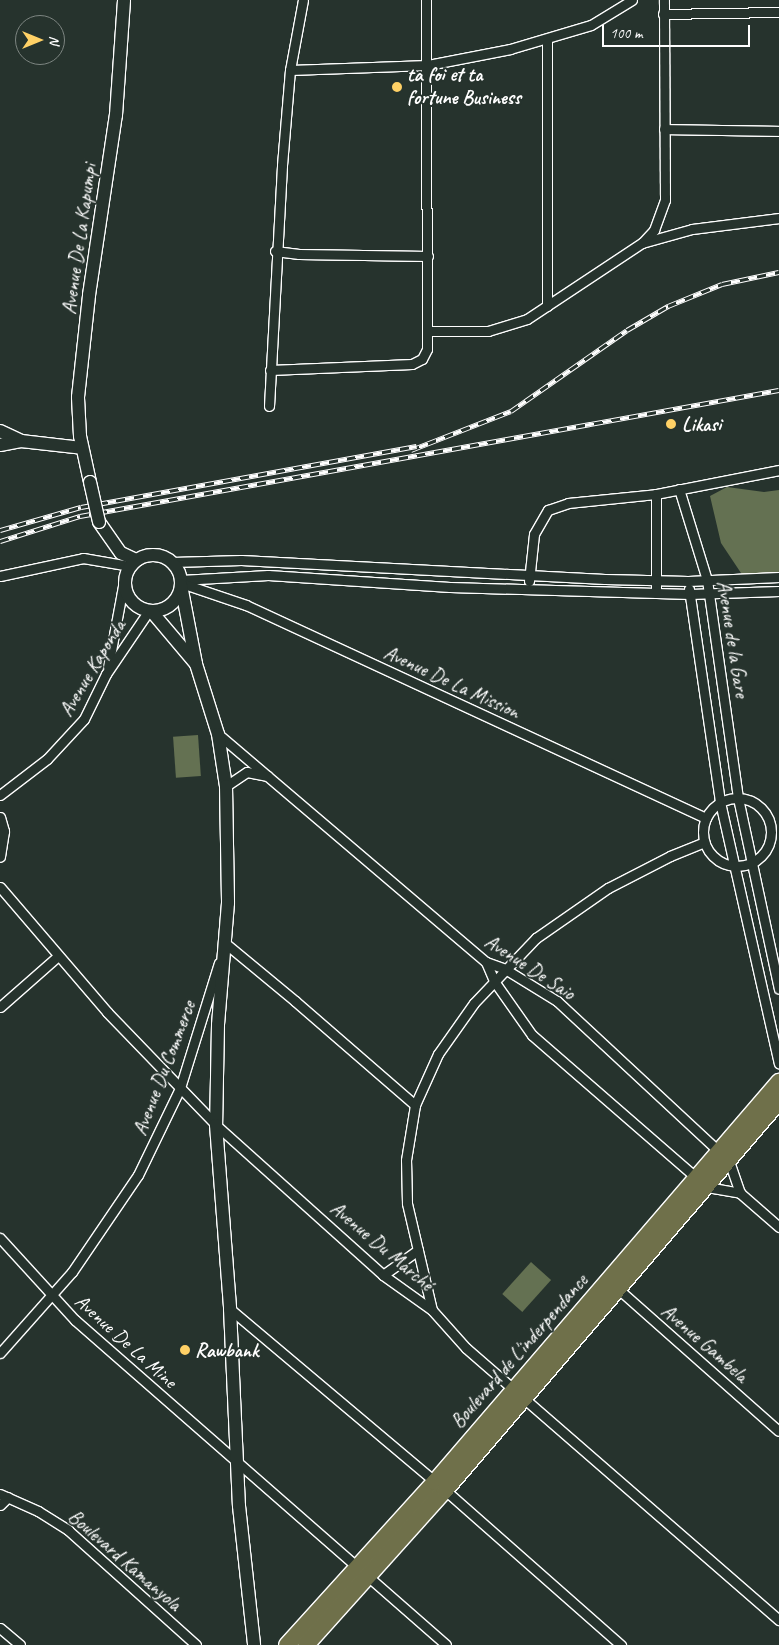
<!DOCTYPE html>
<meta charset="utf-8">
<style>
body{margin:0}
#map{position:relative;width:779px;height:1645px;overflow:hidden;background:#26332d;font-family:Caveat,sans-serif}
div>[style]{position:absolute}
.green>*{inset:0;background:#647152;transform-origin:0 0}
.roads{filter:drop-shadow(1px 0 #fff) drop-shadow(-1px 0 #fff) drop-shadow(0 1px #fff) drop-shadow(0 -1px #fff)}
.street>*{height:9px;margin:-4.5px;padding:0 4.5px;transform-origin:4.5px;border-radius:4.5px;background:#26332d}
.street>.ring{margin:-4.5px;padding:0;box-sizing:content-box;background:none;border:9px solid #26332d;border-radius:50%}
.secondary>*{height:12px;margin:-6px;padding:0 6px;transform-origin:6px;border-radius:6px;background:#26332d}
.secondary>.ring{margin:-6px;padding:0;box-sizing:content-box;background:none;border:12px solid #26332d;border-radius:50%}
.highway>*{height:16px;margin:-8px;padding:0 8px;transform-origin:8px;border-radius:8px;background:#6f704a}
.rail>*{height:5px;margin-top:-2.5px;transform-origin:0;background:repeating-linear-gradient(90deg,#26332d 0 9px,#fff 0 18px);box-sizing:border-box;border-block:1px solid #fff}
.bridges{filter:drop-shadow(1px 0 #fff) drop-shadow(-1px 0 #fff) drop-shadow(0 1px #fff) drop-shadow(0 -1px #fff)}
.secondary-bridge>*{height:12px;margin:-6px;padding:0 6px;transform-origin:6px;border-radius:6px;background:#26332d}
.dots>*{width:14px;height:14px;translate:-50% -50%;box-sizing:border-box;border:2px solid #26332d;border-radius:50%}
span{translate:-50% -50%;white-space:nowrap;text-align:center;line-height:1.15;-webkit-text-stroke:4px #26332d;paint-order:stroke}
.poi-label{font-size:20px;color:#fff;font-weight:700}
.left{translate:0 -50%;text-align:left}
.street-label{font-size:20px;color:#fff}
.north{position:absolute;left:15px;top:15px;width:50px;height:50px;box-sizing:border-box;background:#26332d;border:1px solid #7d8581;border-radius:50%;rotate:90deg;font-size:14px;font-weight:700;line-height:20px;text-align:center;color:#fff}
.north::after{content:'';display:block;margin:auto;width:18px;height:22px;background:#ffd166;clip-path:polygon(50% 0,100% 100%,50% 72%,0 100%)}
.scale{position:absolute;left:602px;top:25px;width:148px;height:22px;box-sizing:border-box;border:2px solid #fff;border-top:0;padding-left:6px;font-size:15px;line-height:18px;white-space:nowrap;color:#fff;-webkit-text-stroke:4px #26332d;paint-order:stroke}
</style>
<div id="map">
<div class="green">
<i style="clip-path:polygon(727px 487px,764px 492px,779px 490px,779px 575px,743px 576px,721px 543px,710px 496px)"></i>
<i style="left:198px;top:735px;width:41px;height:25px;rotate:86deg"></i>
<i style="left:531px;top:1262px;width:27px;height:43px;rotate:42deg"></i>
</div>
<div class="roads">
<div class="street">
<i style="left:663px;top:14px;width:116px;rotate:-1deg"></i>
<i style="left:290px;top:70px;width:138px;rotate:-2.1deg"></i>
<i style="left:428px;top:65px;width:84px;rotate:-11deg"></i>
<i style="left:510px;top:49px;width:84px;rotate:-16.5deg"></i>
<i style="left:591px;top:25px;width:48px;rotate:-31.4deg"></i>
<i style="left:664px;top:129px;width:115px;rotate:1deg"></i>
<i style="left:642px;top:243px;width:52px;rotate:-15.6deg"></i>
<i style="left:692px;top:229px;width:88px;rotate:-7.2deg"></i>
<i style="left:275px;top:251px;width:24px;rotate:7deg"></i>
<i style="left:299px;top:254px;width:129px;rotate:0.9deg"></i>
<i style="left:547px;top:306px;width:266px;rotate:-90deg"></i>
<i style="left:428px;top:331px;width:60px"></i>
<i style="left:488px;top:331px;width:41px;rotate:-17.1deg"></i>
<i style="left:527px;top:319px;width:138px;rotate:-33.5deg"></i>
<i style="left:642px;top:243px;width:18px;rotate:-47deg"></i>
<i style="left:654px;top:230px;width:32px;rotate:-70deg"></i>
<i style="left:665px;top:200px;width:200px;rotate:-90.3deg"></i>
<i style="left:270px;top:370px;width:142px;rotate:-2.4deg"></i>
<i style="left:412px;top:364px;width:11px;rotate:-27deg"></i>
<i style="left:422px;top:359px;width:11px;rotate:-63deg"></i>
<i style="left:427px;top:349px;width:349px;rotate:-90.2deg"></i>
<i style="left:269px;top:406px;width:241px;rotate:-86.9deg"></i>
<i style="left:282px;top:165px;width:95px;rotate:-85.2deg"></i>
<i style="left:290px;top:70px;width:71px;rotate:-79.5deg"></i>
<i style="left:679px;top:489px;width:95px;rotate:72.9deg"></i>
<i style="left:707px;top:580px;width:220px;rotate:81.9deg"></i>
<i style="left:738px;top:798px;width:195px;rotate:77.9deg"></i>
<i style="left:656px;top:494px;width:99px;rotate:90deg"></i>
<i style="left:172px;top:562px;width:69px;rotate:-1.7deg"></i>
<i style="left:241px;top:560px;width:364px;rotate:3deg"></i>
<i style="left:605px;top:579px;width:83px;rotate:1.4deg"></i>
<i style="left:688px;top:581px;width:91px;rotate:-2.5deg"></i>
<i style="left:0;top:576px;width:85px;rotate:-12.2deg"></i>
<i style="left:83px;top:558px;width:48px;rotate:9.7deg"></i>
<i style="left:181px;top:580px;width:87px;rotate:-3.3deg"></i>
<i style="left:268px;top:575px;width:182px;rotate:3.8deg"></i>
<i style="left:450px;top:587px;width:240px;rotate:1.7deg"></i>
<i style="left:690px;top:594px;width:89px;rotate:-1.9deg"></i>
<i style="left:529px;top:581px;width:47px;rotate:-83.9deg"></i>
<i style="left:534px;top:534px;width:28px;rotate:-60deg"></i>
<i style="left:548px;top:510px;width:21px;rotate:-19deg"></i>
<i style="left:568px;top:503px;width:88px;rotate:-5.8deg"></i>
<i style="left:656px;top:494px;width:125px;rotate:-11deg"></i>
<i style="left:181px;top:583px;width:69px;rotate:18.7deg"></i>
<i style="left:246px;top:605px;width:507px;rotate:24.85deg"></i>
<i style="left:689px;top:589px;width:215px;rotate:81.7deg"></i>
<i style="left:720px;top:802px;width:268px;rotate:77.3deg"></i>
<i style="left:108px;top:667px;width:94px;rotate:-79.5deg"></i>
<i style="left:218px;top:734px;width:352px;rotate:40.4deg"></i>
<i style="left:486px;top:962px;width:20px;rotate:20deg"></i>
<i style="left:505px;top:969px;width:61px;rotate:31.6deg"></i>
<i style="left:557px;top:1001px;width:235px;rotate:42.9deg"></i>
<i style="left:729px;top:1161px;width:34px;rotate:71deg"></i>
<i style="left:740px;top:1193px;width:52px;rotate:41.1deg"></i>
<i style="left:226px;top:786px;width:25px;rotate:-34deg"></i>
<i style="left:247px;top:772px;width:21px;rotate:11deg"></i>
<i style="left:0;top:795px;width:59px;rotate:-37.5deg"></i>
<i style="left:47px;top:759px;width:54px;rotate:-47.2deg"></i>
<i style="left:84px;top:719px;width:50px;rotate:-63.9deg"></i>
<i style="left:106px;top:674px;width:75px;rotate:-55.9deg"></i>
<i class="ring" style="left:703px;top:798px;width:59px;height:59px"></i>
<i style="left:0;top:817px;width:15px;rotate:74deg"></i>
<i style="left:4px;top:831px;width:26px;rotate:99deg"></i>
<i style="left:0;top:887px;width:165px;rotate:49.4deg"></i>
<i style="left:107px;top:1012px;width:157px;rotate:46deg"></i>
<i style="left:216px;top:1125px;width:224px;rotate:41.9deg"></i>
<i style="left:383px;top:1275px;width:60px;rotate:35.5deg"></i>
<i style="left:432px;top:1310px;width:51px;rotate:48.2deg"></i>
<i style="left:466px;top:1348px;width:415px;rotate:41deg"></i>
<i style="left:224px;top:946px;width:3px;rotate:-72deg"></i>
<i style="left:225px;top:943px;width:91px;rotate:39.6deg"></i>
<i style="left:295px;top:1001px;width:159px;rotate:40.9deg"></i>
<i style="left:486px;top:962px;width:21px;rotate:67deg"></i>
<i style="left:494px;top:981px;width:66px;rotate:54.9deg"></i>
<i style="left:532px;top:1035px;width:232px;rotate:41deg"></i>
<i style="left:707px;top:1187px;width:34px;rotate:10deg"></i>
<i style="left:0;top:1007px;width:77px;rotate:-41.3deg"></i>
<i style="left:0;top:1238px;width:111px;rotate:47.6deg"></i>
<i style="left:75px;top:1320px;width:493px;rotate:41.2deg"></i>
<i style="left:383px;top:1275px;width:43px;rotate:-35.5deg"></i>
<i style="left:616px;top:1287px;width:217px;rotate:41.5deg"></i>
<i style="left:230px;top:1309px;width:281px;rotate:40.1deg"></i>
<i style="left:445px;top:1490px;width:235px;rotate:41.4deg"></i>
<i style="left:432px;top:1310px;width:110px;rotate:-103.2deg"></i>
<i style="left:407px;top:1203px;width:43px;rotate:-91.3deg"></i>
<i style="left:406px;top:1160px;width:56px;rotate:-80.7deg"></i>
<i style="left:415px;top:1105px;width:56px;rotate:-65.7deg"></i>
<i style="left:438px;top:1054px;width:62px;rotate:-54.8deg"></i>
<i style="left:474px;top:1003px;width:90px;rotate:-46.4deg"></i>
<i style="left:536px;top:938px;width:88px;rotate:-34.8deg"></i>
<i style="left:608px;top:888px;width:70px;rotate:-27.3deg"></i>
<i style="left:670px;top:856px;width:37px;rotate:-22deg"></i>
<i style="left:0;top:1353px;width:108px;rotate:-48.4deg"></i>
<i style="left:72px;top:1272px;width:117px;rotate:-55.8deg"></i>
<i style="left:138px;top:1175px;width:97px;rotate:-64.2deg"></i>
<i style="left:180px;top:1088px;width:131px;rotate:-72.7deg"></i>
<i style="left:0;top:1494px;width:42px;rotate:24.1deg"></i>
<i style="left:38px;top:1511px;width:36px;rotate:32deg"></i>
<i style="left:68px;top:1530px;width:172px;rotate:41.9deg"></i>
<i style="left:0;top:1505px;width:11px;rotate:-45deg"></i>
<i style="left:0;top:1628px;width:26px;rotate:40deg"></i>
</div>
<div class="secondary">
<i style="left:0;top:431px;width:23px;rotate:25deg"></i>
<i style="left:21px;top:441px;width:61px;rotate:6.5deg"></i>
<i style="left:0;top:445px;width:21px;rotate:-11deg"></i>
<i style="left:90px;top:482px;width:47px;rotate:-102.3deg"></i>
<i style="left:80px;top:436px;width:39px;rotate:-93deg"></i>
<i style="left:78px;top:397px;width:103px;rotate:-83.8deg"></i>
<i style="left:89px;top:295px;width:182px;rotate:-81.5deg"></i>
<i style="left:116px;top:115px;width:115px;rotate:-86deg"></i>
<i style="left:99px;top:522px;width:38px;rotate:55deg"></i>
<i style="left:121px;top:553px;width:17px;rotate:25deg"></i>
<i class="ring" style="left:125px;top:555px;width:44px;height:44px"></i>
<i style="left:181px;top:585px;width:80px;rotate:79.2deg"></i>
<i style="left:196px;top:664px;width:73px;rotate:72.6deg"></i>
<i style="left:218px;top:734px;width:53px;rotate:81.3deg"></i>
<i style="left:226px;top:786px;width:117px;rotate:89deg"></i>
<i style="left:228px;top:903px;width:122px;rotate:94.7deg"></i>
<i style="left:218px;top:1025px;width:100px;rotate:91.1deg"></i>
<i style="left:216px;top:1125px;width:185px;rotate:85.6deg"></i>
<i style="left:230px;top:1309px;width:197px;rotate:87.4deg"></i>
<i style="left:239px;top:1506px;width:140px;rotate:83.8deg"></i>
<i style="left:152px;top:612px;width:68px;rotate:49.8deg"></i>
</div>
<div class="highway">
<i style="left:287px;top:1645px;width:220px;rotate:-47.8deg"></i>
<i style="left:435px;top:1482px;width:528px;rotate:-49.3deg"></i>
<i style="left:306px;top:1645px;width:208px;rotate:-48.1deg"></i>
<i style="left:445px;top:1490px;width:513px;rotate:-49.35deg"></i>
</div>
</div>
<div class="rail">
<i style="left:411px;top:450px;width:107px;rotate:-21.3deg"></i>
<i style="left:511px;top:411px;width:141px;rotate:-34.9deg"></i>
<i style="left:627px;top:330px;width:48px;rotate:-30.3deg"></i>
<i style="left:668px;top:306px;width:58px;rotate:-22.2deg"></i>
<i style="left:722px;top:284px;width:58px;rotate:-11.9deg"></i>
<i style="left:0;top:530px;width:84px;rotate:-15.9deg"></i>
<i style="left:81px;top:507px;width:341px;rotate:-10.3deg"></i>
<i style="left:0;top:541px;width:84px;rotate:-17.4deg"></i>
<i style="left:80px;top:516px;width:710px;rotate:-10.22deg"></i>
</div>
<div class="bridges">
<div class="secondary-bridge">
<i style="left:90px;top:482px;width:41px;rotate:77.3deg"></i>
</div>
</div>
<div class="dots">
<i style="left:397px;top:87px;background:#ffd166"></i>
<i style="left:671px;top:424px;background:#ffd166"></i>
<i style="left:185px;top:1350px;background:#ffd166"></i>
</div>
<div class="poi-label">
<span class="left" style="left:407px;top:86px">ta foi et ta<br>fortune Business</span>
<span class="left" style="left:682px;top:424px">Likasi</span>
<span class="left" style="left:195px;top:1350px">Rawbank</span>
</div>
<div class="street-label">
<span style="left:79px;top:239px;rotate:-82deg">Avenue De La Kapumpi</span>
<span style="left:733px;top:639px;rotate:81deg">Avenue de la Gare</span>
<span style="left:92px;top:668px;rotate:-59deg">Avenue Kaponda</span>
<span style="left:452px;top:682px;rotate:25deg">Avenue De La Mission</span>
<span style="left:530px;top:967px;rotate:33deg">Avenue De Saio</span>
<span style="left:164px;top:1068px;rotate:-69deg">Avenue Du Commerce</span>
<span style="left:382px;top:1246px;rotate:40deg">Avenue Du Marché</span>
<span style="left:126px;top:1341px;rotate:42deg">Avenue De La Mine</span>
<span style="left:705px;top:1343px;rotate:41deg">Avenue Gambela</span>
<span style="left:519px;top:1351px;rotate:-49deg">Boulevard de L'inderpendance</span>
<span style="left:125px;top:1560px;rotate:41deg">Boulevard Kamanyola</span>
</div>
<div class="north">N</div>
<div class="scale">100 m</div>
</div>
